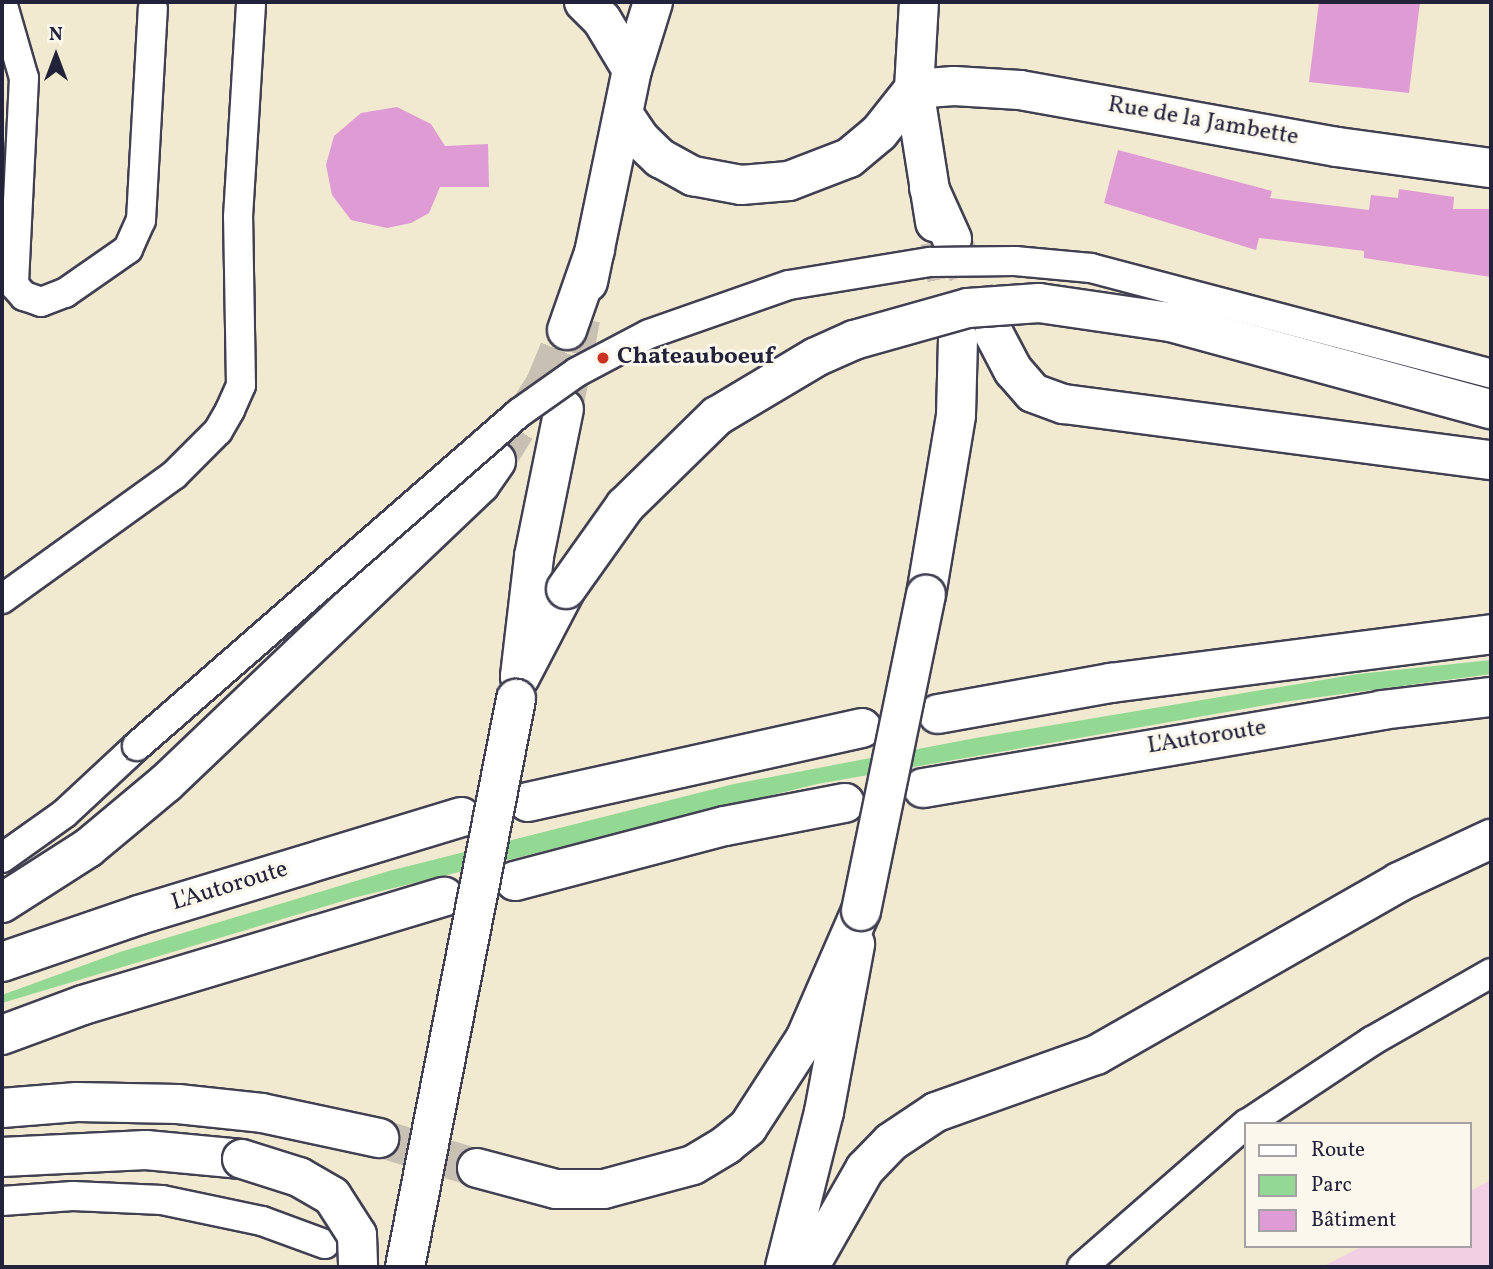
<!DOCTYPE html>
<meta charset="utf-8">
<style>
body{margin:0}
#map{position:relative;width:1493px;height:1269px;overflow:hidden;background:#f2e9d1;font-family:Vollkorn,serif}
div>[style]{position:absolute}
.built>*{inset:0;background:#f2cfe2}
.green>*{inset:0;background:#93d993}
.building>*{inset:0;background:#de9bd4}
.primary-tunnel>*{height:38px;margin-top:-19px;transform-origin:0;background:repeating-linear-gradient(90deg,#c8c1b3 0 38px,transparent 0 57px)}
.motorway-tunnel>*{height:38px;margin-top:-19px;transform-origin:0;background:repeating-linear-gradient(90deg,#c8c1b3 0 38px,transparent 0 57px)}
.roads{filter:drop-shadow(2px 0 #414052) drop-shadow(-2px 0 #414052) drop-shadow(0 2px #414052) drop-shadow(0 -2px #414052)}
.service>*{height:28px;margin:-14px;padding:0 14px;transform-origin:14px;border-radius:14px;background:#fff}
.minor>*{height:38px;margin:-19px;padding:0 19px;transform-origin:19px;border-radius:19px;background:#fff}
.tertiary>*{height:38px;margin:-19px;padding:0 19px;transform-origin:19px;border-radius:19px;background:#fff}
.primary>*{height:38px;margin:-19px;padding:0 19px;transform-origin:19px;border-radius:19px;background:#fff}
.motorway>*{height:38px;margin:-19px;padding:0 19px;transform-origin:19px;border-radius:19px;background:#fff}
.bridges{filter:drop-shadow(2px 0 #414052) drop-shadow(-2px 0 #414052) drop-shadow(0 2px #414052) drop-shadow(0 -2px #414052)}
.service-bridge>*{height:28px;margin:-14px;padding:0 14px;transform-origin:14px;border-radius:14px;background:#fff}
.primary-bridge>*{height:38px;margin:-19px;padding:0 19px;transform-origin:19px;border-radius:19px;background:#fff}
.motorway-bridge>*{height:38px;margin:-19px;padding:0 19px;transform-origin:19px;border-radius:19px;background:#fff}
.dots>*{width:19px;height:19px;translate:-50% -50%;box-sizing:border-box;border:4px solid #fbf7ec;border-radius:50%}
span{translate:-50% -50%;white-space:nowrap;text-align:center;line-height:1.15;-webkit-text-stroke:6px #fbf7ec;paint-order:stroke}
.street-label{font-size:24px;color:#22223b}
.poi-label{font-size:24px;color:#22223b;font-weight:700}
.left{translate:0 -50%;text-align:left}
.frame{position:absolute;inset:0;border:4px solid #22223b;pointer-events:none}
.legend{position:absolute;left:1244px;top:1122px;width:228px;height:126px;box-sizing:border-box;background:#fbf7ec;border:2px solid #a4a2a5;margin:0;padding:9px 12px;list-style:none;font-size:21px;color:#22223b}
.legend li{display:flex;align-items:center;gap:14px;height:35px}
.legend b{width:35px;border:2px solid #a4a2a5}
.north{position:absolute;left:21px;top:21px;width:70px;height:70px;-webkit-text-stroke:5px #fbf7ec;paint-order:stroke;rotate:0deg;font-size:19px;font-weight:700;line-height:28px;text-align:center;color:#22223b}
.north::after{content:'';display:block;margin:auto;width:24px;height:32px;background:#22223b;clip-path:polygon(50% 0,100% 100%,50% 72%,0 100%)}
</style>
<div id="map">
<div class="built">
<i style="clip-path:polygon(1491px 1180px,1491px 1267px,1322px 1267px,1363px 1246px,1470px 1246px,1470px 1191px)"></i>
</div>
<div class="green">
<i style="clip-path:polygon(1491px 660px,1491px 674px,1283px 702px,817px 784px,353px 898px,2px 1003px,2px 995px,120px 952px,389px 871px,734px 784px,981px 737px,1358px 674px)"></i>
</div>
<div class="building">
<i style="clip-path:polygon(1319px 2px,1420px 2px,1409px 93px,1309px 82px)"></i>
<i style="clip-path:polygon(397px 107px,431px 124px,445px 146px,488px 144px,489px 187px,440px 187px,429px 213px,411px 223px,387px 228px,351px 220px,332px 195px,326px 165px,334px 136px,361px 113px)"></i>
<i style="clip-path:polygon(1118px 150px,1272px 191px,1270px 198px,1369px 210px,1371px 195px,1398px 198px,1399px 189px,1454px 197px,1453px 209px,1491px 209px,1491px 277px,1364px 258px,1364px 251px,1259px 238px,1256px 250px,1104px 203px)"></i>
</div>
<div class="primary-tunnel">
<i style="left:939px;top:241px;width:99px;rotate:78.9deg"></i>
<i style="left:564px;top:409px;width:92px;rotate:-79.3deg"></i>
</div>
<div class="motorway-tunnel">
<i style="left:952px;top:239px;width:104px;rotate:66.1deg"></i>
<i style="left:496px;top:461px;width:90px;rotate:-57.7deg"></i>
<i style="left:544px;top:385px;width:60px;rotate:-67.3deg"></i>
<i style="left:379px;top:1138px;width:102px;rotate:17deg"></i>
</div>
<div class="roads">
<div class="service">
<i style="left:2px;top:2px;width:79px;rotate:73.9deg"></i>
<i style="left:24px;top:78px;width:207px;rotate:92.8deg"></i>
<i style="left:14px;top:285px;width:15px;rotate:48deg"></i>
<i style="left:24px;top:296px;width:18px;rotate:19deg"></i>
<i style="left:41px;top:302px;width:26px;rotate:-21deg"></i>
<i style="left:65px;top:293px;width:77px;rotate:-34.9deg"></i>
<i style="left:128px;top:249px;width:32px;rotate:-66deg"></i>
<i style="left:141px;top:220px;width:212px;rotate:-86.8deg"></i>
<i style="left:2px;top:599px;width:212px;rotate:-35.8deg"></i>
<i style="left:174px;top:475px;width:62px;rotate:-45deg"></i>
<i style="left:218px;top:431px;width:24px;rotate:-60deg"></i>
<i style="left:230px;top:410px;width:27px;rotate:-66deg"></i>
<i style="left:241px;top:385px;width:168px;rotate:-91deg"></i>
<i style="left:238px;top:217px;width:215px;rotate:-86.5deg"></i>
<i style="left:2px;top:858px;width:77px;rotate:-35.5deg"></i>
<i style="left:65px;top:813px;width:98px;rotate:-42.9deg"></i>
<i style="left:1247px;top:1124px;width:150px;rotate:-33.6deg"></i>
<i style="left:1372px;top:1041px;width:137px;rotate:-29.7deg"></i>
<i style="left:2px;top:1201px;width:71px;rotate:-4deg"></i>
<i style="left:73px;top:1196px;width:89px;rotate:2.6deg"></i>
<i style="left:162px;top:1200px;width:102px;rotate:11.9deg"></i>
<i style="left:262px;top:1221px;width:67px;rotate:20.1deg"></i>
<i style="left:1082px;top:1267px;width:218px;rotate:-41.1deg"></i>
</div>
<div class="minor">
<i style="left:914px;top:89px;width:40px;rotate:-4.3deg"></i>
<i style="left:954px;top:86px;width:66px;rotate:3.5deg"></i>
<i style="left:1020px;top:90px;width:322px;rotate:10.2deg"></i>
<i style="left:1337px;top:147px;width:155px;rotate:7.8deg"></i>
</div>
<div class="tertiary">
<i style="left:584px;top:2px;width:25px;rotate:45deg"></i>
<i style="left:602px;top:20px;width:58px;rotate:59deg"></i>
</div>
<div class="primary">
<i style="left:919px;top:2px;width:87px;rotate:93.3deg"></i>
<i style="left:914px;top:89px;width:135px;rotate:81deg"></i>
<i style="left:624px;top:115px;width:29px;rotate:56deg"></i>
<i style="left:640px;top:139px;width:28px;rotate:44deg"></i>
<i style="left:660px;top:158px;width:38px;rotate:29deg"></i>
<i style="left:693px;top:176px;width:49px;rotate:10.6deg"></i>
<i style="left:741px;top:185px;width:48px;rotate:-4.8deg"></i>
<i style="left:789px;top:181px;width:64px;rotate:-21deg"></i>
<i style="left:849px;top:158px;width:39px;rotate:-40deg"></i>
<i style="left:879px;top:133px;width:56px;rotate:-51.5deg"></i>
<i style="left:588px;top:282px;width:217px;rotate:-78.3deg"></i>
<i style="left:632px;top:70px;width:71px;rotate:-72.8deg"></i>
<i style="left:926px;top:595px;width:182px;rotate:-80.5deg"></i>
<i style="left:956px;top:415px;width:77px;rotate:-88.5deg"></i>
<i style="left:520px;top:676px;width:121px;rotate:-83.3deg"></i>
<i style="left:534px;top:556px;width:150px;rotate:-78.5deg"></i>
<i style="left:785px;top:1267px;width:160px;rotate:-75.9deg"></i>
<i style="left:824px;top:1112px;width:171px;rotate:-79.5deg"></i>
</div>
<div class="motorway">
<i style="left:929px;top:188px;width:56px;rotate:65.7deg"></i>
<i style="left:567px;top:330px;width:85px;rotate:-70.7deg"></i>
<i style="left:994px;top:334px;width:41px;rotate:62.2deg"></i>
<i style="left:1013px;top:370px;width:30px;rotate:49deg"></i>
<i style="left:1033px;top:393px;width:33px;rotate:20deg"></i>
<i style="left:1064px;top:404px;width:431px;rotate:7.5deg"></i>
<i style="left:520px;top:677px;width:99px;rotate:-62.4deg"></i>
<i style="left:938px;top:714px;width:176px;rotate:-10.2deg"></i>
<i style="left:1111px;top:683px;width:383px;rotate:-7.3deg"></i>
<i style="left:923px;top:788px;width:466px;rotate:-9.6deg"></i>
<i style="left:1382px;top:710px;width:110px;rotate:-6.8deg"></i>
<i style="left:528px;top:802px;width:342px;rotate:-12.5deg"></i>
<i style="left:515px;top:881px;width:217px;rotate:-14.7deg"></i>
<i style="left:725px;top:826px;width:122px;rotate:-10.9deg"></i>
<i style="left:2px;top:903px;width:102px;rotate:-32.6deg"></i>
<i style="left:88px;top:848px;width:102px;rotate:-39.8deg"></i>
<i style="left:166px;top:783px;width:434px;rotate:-43.6deg"></i>
<i style="left:480px;top:484px;width:28px;rotate:-55deg"></i>
<i style="left:2px;top:962px;width:145px;rotate:-18.9deg"></i>
<i style="left:139px;top:915px;width:337px;rotate:-16.9deg"></i>
<i style="left:2px;top:1035px;width:86px;rotate:-20.3deg"></i>
<i style="left:83px;top:1005px;width:377px;rotate:-16.7deg"></i>
<i style="left:2px;top:1108px;width:75px;rotate:-4.6deg"></i>
<i style="left:77px;top:1102px;width:101px;rotate:1.1deg"></i>
<i style="left:178px;top:1104px;width:84px;rotate:6.1deg"></i>
<i style="left:262px;top:1113px;width:120px;rotate:12.1deg"></i>
<i style="left:2px;top:1157px;width:144px;rotate:-2.8deg"></i>
<i style="left:146px;top:1150px;width:96px;rotate:5.4deg"></i>
<i style="left:477px;top:1168px;width:82px;rotate:14.9deg"></i>
<i style="left:556px;top:1189px;width:48px"></i>
<i style="left:604px;top:1189px;width:92px;rotate:-15.1deg"></i>
<i style="left:693px;top:1165px;width:39px;rotate:-31deg"></i>
<i style="left:726px;top:1145px;width:28px;rotate:-39deg"></i>
<i style="left:748px;top:1127px;width:105px;rotate:-57.1deg"></i>
<i style="left:805px;top:1039px;width:140px;rotate:-66.4deg"></i>
<i style="left:809px;top:1267px;width:113px;rotate:-60.3deg"></i>
<i style="left:865px;top:1169px;width:37px;rotate:-46deg"></i>
<i style="left:891px;top:1142px;width:54px;rotate:-33.7deg"></i>
<i style="left:936px;top:1112px;width:170px;rotate:-19.6deg"></i>
<i style="left:1096px;top:1055px;width:349px;rotate:-29.7deg"></i>
<i style="left:1399px;top:882px;width:102px;rotate:-25.1deg"></i>
</div>
</div>
<div class="bridges">
<div class="service-bridge">
<i style="left:137px;top:746px;width:507px;rotate:-41.08deg"></i>
<i style="left:519px;top:413px;width:71px;rotate:-35.3deg"></i>
<i style="left:577px;top:372px;width:81px;rotate:-27.8deg"></i>
<i style="left:649px;top:334px;width:148px;rotate:-19.3deg"></i>
<i style="left:789px;top:285px;width:143px;rotate:-9.3deg"></i>
<i style="left:930px;top:262px;width:85px;rotate:-0.7deg"></i>
<i style="left:1015px;top:261px;width:76px;rotate:5.3deg"></i>
<i style="left:1091px;top:268px;width:414px;rotate:14.8deg"></i>
</div>
<div class="primary-bridge">
<i style="left:861px;top:911px;width:323px;rotate:-78.4deg"></i>
<i style="left:405px;top:1267px;width:579px;rotate:-78.94deg"></i>
</div>
<div class="motorway-bridge">
<i style="left:566px;top:589px;width:102px;rotate:-54.6deg"></i>
<i style="left:625px;top:506px;width:129px;rotate:-44.4deg"></i>
<i style="left:717px;top:416px;width:115px;rotate:-30.8deg"></i>
<i style="left:816px;top:357px;width:42px;rotate:-24.1deg"></i>
<i style="left:854px;top:340px;width:118px;rotate:-15.7deg"></i>
<i style="left:968px;top:308px;width:71px;rotate:-4deg"></i>
<i style="left:1039px;top:303px;width:132px;rotate:8.3deg"></i>
<i style="left:1170px;top:322px;width:333px;rotate:15.2deg"></i>
<i style="left:242px;top:1159px;width:60px;rotate:17.5deg"></i>
<i style="left:299px;top:1177px;width:38px;rotate:30deg"></i>
<i style="left:332px;top:1196px;width:46px;rotate:57.3deg"></i>
<i style="left:357px;top:1235px;width:32px;rotate:88deg"></i>
</div>
</div>
<div class="dots">
<i style="left:603px;top:358px;background:#c8321e"></i>
</div>
<div class="street-label">
<span style="left:1203px;top:122px;rotate:10deg">Rue de la Jambette</span>
<span style="left:1207px;top:738px;rotate:-9deg">L'Autoroute</span>
<span style="left:230px;top:887px;rotate:-17deg">L'Autoroute</span>
</div>
<div class="poi-label">
<span class="left" style="left:617px;top:358px">Chateauboeuf</span>
</div>
<div class="frame"></div>
<ul class="legend">
<li><b style="height:9px;background:#fff"></b>Route</li>
<li><b style="height:19px;background:#93d993"></b>Parc</li>
<li><b style="height:19px;background:#de9bd4"></b>Bâtiment</li>
</ul>
<div class="north">N</div>
</div>
